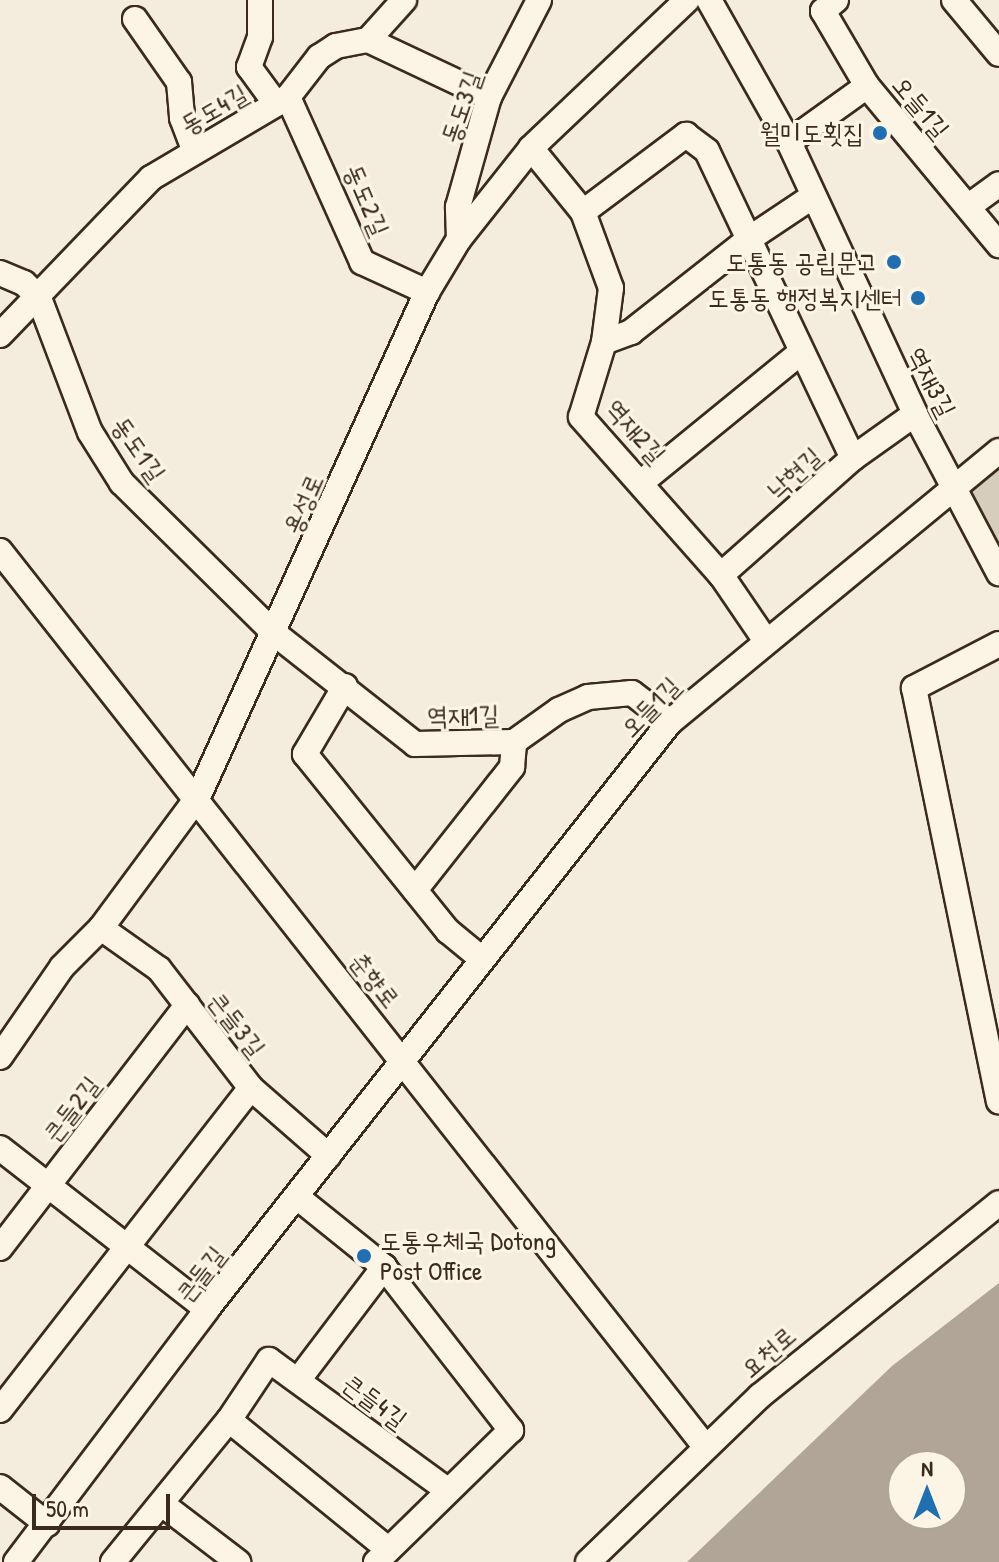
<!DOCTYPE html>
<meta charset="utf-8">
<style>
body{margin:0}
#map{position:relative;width:999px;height:1562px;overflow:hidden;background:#f4eddd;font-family:"Patrick Hand","Poor Story",sans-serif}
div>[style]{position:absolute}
.green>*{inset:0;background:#d6cdbd}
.water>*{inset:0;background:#b0a596}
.roads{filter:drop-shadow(2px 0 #3b2a1e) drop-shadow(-2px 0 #3b2a1e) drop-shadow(0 2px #3b2a1e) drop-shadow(0 -2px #3b2a1e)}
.minor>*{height:24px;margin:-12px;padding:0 12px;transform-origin:12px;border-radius:12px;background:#fcf5e5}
.dots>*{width:22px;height:22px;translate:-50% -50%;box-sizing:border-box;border:4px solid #fcf5e5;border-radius:50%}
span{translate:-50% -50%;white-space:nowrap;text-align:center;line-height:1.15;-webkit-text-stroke:6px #fcf5e5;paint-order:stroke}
.street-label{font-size:26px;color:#3b2a1e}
.poi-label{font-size:26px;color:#3b2a1e}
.right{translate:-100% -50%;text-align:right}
.left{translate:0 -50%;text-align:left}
.north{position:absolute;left:887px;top:1450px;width:80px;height:80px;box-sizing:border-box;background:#fcf5e5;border:2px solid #afa495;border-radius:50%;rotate:0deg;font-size:22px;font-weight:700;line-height:32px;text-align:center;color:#3b2a1e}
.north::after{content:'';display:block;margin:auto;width:28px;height:36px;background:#1f6fb2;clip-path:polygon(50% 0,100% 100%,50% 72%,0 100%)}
.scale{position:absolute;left:32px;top:1494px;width:138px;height:36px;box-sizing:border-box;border:4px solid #3b2a1e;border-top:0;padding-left:10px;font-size:24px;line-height:28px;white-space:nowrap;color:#3b2a1e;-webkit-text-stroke:6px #fcf5e5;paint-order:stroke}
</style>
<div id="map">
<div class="green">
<i style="clip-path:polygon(999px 462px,999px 556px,967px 490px)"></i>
</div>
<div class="water">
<i style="clip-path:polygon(evenodd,999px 1283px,999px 1562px,687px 1562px,892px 1366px,999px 1283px,903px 1466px,951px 1466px,951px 1514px,903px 1514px,903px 1466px)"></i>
</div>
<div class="roads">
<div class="minor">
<i style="left:260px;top:0;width:37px;rotate:90deg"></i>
<i style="left:260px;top:37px;width:32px;rotate:110deg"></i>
<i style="left:249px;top:67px;width:46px;rotate:53.9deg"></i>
<i style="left:709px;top:0;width:163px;rotate:60.6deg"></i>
<i style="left:789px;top:142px;width:300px;rotate:65.1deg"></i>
<i style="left:915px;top:414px;width:180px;rotate:62.2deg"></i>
<i style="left:836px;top:0;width:17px;rotate:140deg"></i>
<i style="left:823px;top:11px;width:87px;rotate:59.6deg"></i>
<i style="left:867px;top:86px;width:207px;rotate:50.3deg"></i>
<i style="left:954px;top:0;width:70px;rotate:50.2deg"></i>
<i style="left:135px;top:19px;width:77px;rotate:55.1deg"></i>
<i style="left:179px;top:82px;width:36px;rotate:85deg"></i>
<i style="left:182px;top:118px;width:36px;rotate:69deg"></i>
<i style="left:368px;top:40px;width:54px;rotate:-48deg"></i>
<i style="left:288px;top:97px;width:181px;rotate:65.8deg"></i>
<i style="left:362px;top:262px;width:72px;rotate:24.8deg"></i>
<i style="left:789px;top:142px;width:96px;rotate:-35.7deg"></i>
<i style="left:531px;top:148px;width:82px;rotate:50.9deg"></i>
<i style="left:583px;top:212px;width:81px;rotate:69.8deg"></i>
<i style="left:611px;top:288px;width:54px;rotate:97.4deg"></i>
<i style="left:604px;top:342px;width:78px;rotate:107deg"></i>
<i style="left:581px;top:417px;width:211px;rotate:48.5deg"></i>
<i style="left:721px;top:575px;width:80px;rotate:55.7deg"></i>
<i style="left:969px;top:206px;width:37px;rotate:-36deg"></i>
<i style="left:583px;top:212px;width:129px;rotate:-36.8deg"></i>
<i style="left:686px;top:135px;width:26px;rotate:37deg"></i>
<i style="left:707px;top:151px;width:340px;rotate:64.6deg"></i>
<i style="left:459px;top:239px;width:32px;rotate:-92deg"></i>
<i style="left:458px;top:207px;width:114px;rotate:-74.3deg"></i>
<i style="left:489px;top:97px;width:109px;rotate:-62.7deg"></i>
<i style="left:0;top:273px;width:26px;rotate:23deg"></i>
<i style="left:24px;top:283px;width:21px;rotate:45deg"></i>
<i style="left:39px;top:298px;width:143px;rotate:69.2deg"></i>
<i style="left:90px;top:432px;width:60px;rotate:57.9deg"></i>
<i style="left:122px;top:483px;width:214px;rotate:44.6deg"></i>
<i style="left:274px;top:633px;width:179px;rotate:38.2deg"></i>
<i style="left:415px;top:744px;width:99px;rotate:-1.2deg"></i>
<i style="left:514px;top:742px;width:55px;rotate:-35.4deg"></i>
<i style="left:559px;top:710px;width:32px;rotate:-24deg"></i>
<i style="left:588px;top:697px;width:44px;rotate:-5.2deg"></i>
<i style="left:632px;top:693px;width:48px;rotate:37.3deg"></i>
<i style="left:0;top:335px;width:218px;rotate:-46.1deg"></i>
<i style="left:151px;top:178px;width:159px;rotate:-30.6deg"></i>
<i style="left:288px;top:97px;width:51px;rotate:-52.2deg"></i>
<i style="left:319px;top:57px;width:20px;rotate:-33deg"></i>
<i style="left:336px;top:46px;width:33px;rotate:-11deg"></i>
<i style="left:368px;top:40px;width:134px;rotate:25.2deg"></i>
<i style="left:604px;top:342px;width:29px;rotate:-20deg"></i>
<i style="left:631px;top:332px;width:150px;rotate:-38.2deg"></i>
<i style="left:749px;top:239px;width:76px;rotate:-33.7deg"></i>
<i style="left:643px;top:481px;width:203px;rotate:-39.2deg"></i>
<i style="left:0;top:551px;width:1138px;rotate:51.78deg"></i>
<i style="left:721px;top:575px;width:176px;rotate:-41.6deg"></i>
<i style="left:853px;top:458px;width:76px;rotate:-35.4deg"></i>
<i style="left:999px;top:644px;width:96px;rotate:152.6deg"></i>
<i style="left:914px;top:688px;width:422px;rotate:78.4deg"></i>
<i style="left:345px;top:686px;width:79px;rotate:120.5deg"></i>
<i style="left:305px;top:754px;width:228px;rotate:51.1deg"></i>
<i style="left:448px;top:931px;width:44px;rotate:39.5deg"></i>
<i style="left:415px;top:890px;width:157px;rotate:-51.7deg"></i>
<i style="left:512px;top:767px;width:25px;rotate:-85deg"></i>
<i style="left:101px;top:928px;width:71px;rotate:35.3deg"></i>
<i style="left:159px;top:969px;width:150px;rotate:52.3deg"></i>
<i style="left:251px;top:1088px;width:103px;rotate:41.1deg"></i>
<i style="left:0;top:1057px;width:109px;rotate:-55.4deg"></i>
<i style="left:62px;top:967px;width:55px;rotate:-45deg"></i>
<i style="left:101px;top:928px;width:163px;rotate:-53.5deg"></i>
<i style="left:198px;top:797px;width:554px;rotate:-65.61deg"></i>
<i style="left:427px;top:292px;width:62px;rotate:-58.9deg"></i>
<i style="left:459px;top:239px;width:116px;rotate:-51.6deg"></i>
<i style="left:531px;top:148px;width:215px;rotate:-43.5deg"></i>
<i style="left:0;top:1148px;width:262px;rotate:37.9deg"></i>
<i style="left:297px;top:1197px;width:112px;rotate:38.8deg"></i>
<i style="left:384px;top:1267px;width:207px;rotate:52.1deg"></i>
<i style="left:511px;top:1430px;width:189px;rotate:135.6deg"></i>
<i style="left:0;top:1248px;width:307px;rotate:-52.4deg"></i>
<i style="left:299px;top:1379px;width:141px;rotate:-52.8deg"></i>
<i style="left:0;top:1410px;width:408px;rotate:-52.1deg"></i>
<i style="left:229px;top:1420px;width:205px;rotate:39.1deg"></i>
<i style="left:0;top:1487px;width:60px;rotate:38.2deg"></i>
<i style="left:162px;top:1504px;width:96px;rotate:37.3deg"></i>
<i style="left:16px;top:1562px;width:317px;rotate:-52.9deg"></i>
<i style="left:207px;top:1309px;width:748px;rotate:-51.74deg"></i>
<i style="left:670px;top:722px;width:426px;rotate:-39.5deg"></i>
<i style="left:113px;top:1562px;width:183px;rotate:-50.8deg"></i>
<i style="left:229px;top:1420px;width:72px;rotate:-56.3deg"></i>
<i style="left:269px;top:1360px;width:219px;rotate:36.1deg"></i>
<i style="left:588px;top:1562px;width:239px;rotate:-44deg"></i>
<i style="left:760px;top:1396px;width:307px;rotate:-38.9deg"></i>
</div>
</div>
<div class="dots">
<i style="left:880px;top:133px;background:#1f6fb2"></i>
<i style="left:894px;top:262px;background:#1f6fb2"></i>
<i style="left:918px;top:298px;background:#1f6fb2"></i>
<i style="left:364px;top:1256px;background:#1f6fb2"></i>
</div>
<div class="street-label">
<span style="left:461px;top:107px;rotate:-71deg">동도3길</span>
<span style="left:921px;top:107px;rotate:50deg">오들1길</span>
<span style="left:214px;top:109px;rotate:-30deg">동도4길</span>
<span style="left:367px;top:200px;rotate:67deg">동도2길</span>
<span style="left:932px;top:382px;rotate:63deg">역재3길</span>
<span style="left:636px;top:431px;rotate:49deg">역재2길</span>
<span style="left:139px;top:449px;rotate:55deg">동도1길</span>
<span style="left:794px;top:473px;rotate:-42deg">낙현길</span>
<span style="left:303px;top:504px;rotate:-66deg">용성로</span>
<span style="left:650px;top:707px;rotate:-46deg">오들1길</span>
<span style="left:463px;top:715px;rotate:-1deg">역재1길</span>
<span style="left:375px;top:980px;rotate:52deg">춘향로</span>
<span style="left:237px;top:1024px;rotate:52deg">큰들3길</span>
<span style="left:71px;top:1109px;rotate:-52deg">큰들2길</span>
<span style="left:200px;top:1274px;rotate:-52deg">큰들길</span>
<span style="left:768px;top:1352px;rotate:-41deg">요천로</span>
<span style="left:375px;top:1401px;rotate:37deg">큰들4길</span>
</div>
<div class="poi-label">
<span class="right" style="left:864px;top:133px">월미도횟집</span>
<span class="right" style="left:878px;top:262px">도통동 공립문고</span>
<span class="right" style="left:902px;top:298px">도통동 행정복지센터</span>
<span class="left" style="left:380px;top:1256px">도통우체국 Dotong<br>Post Office</span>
</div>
<div class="north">N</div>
<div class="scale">50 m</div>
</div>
